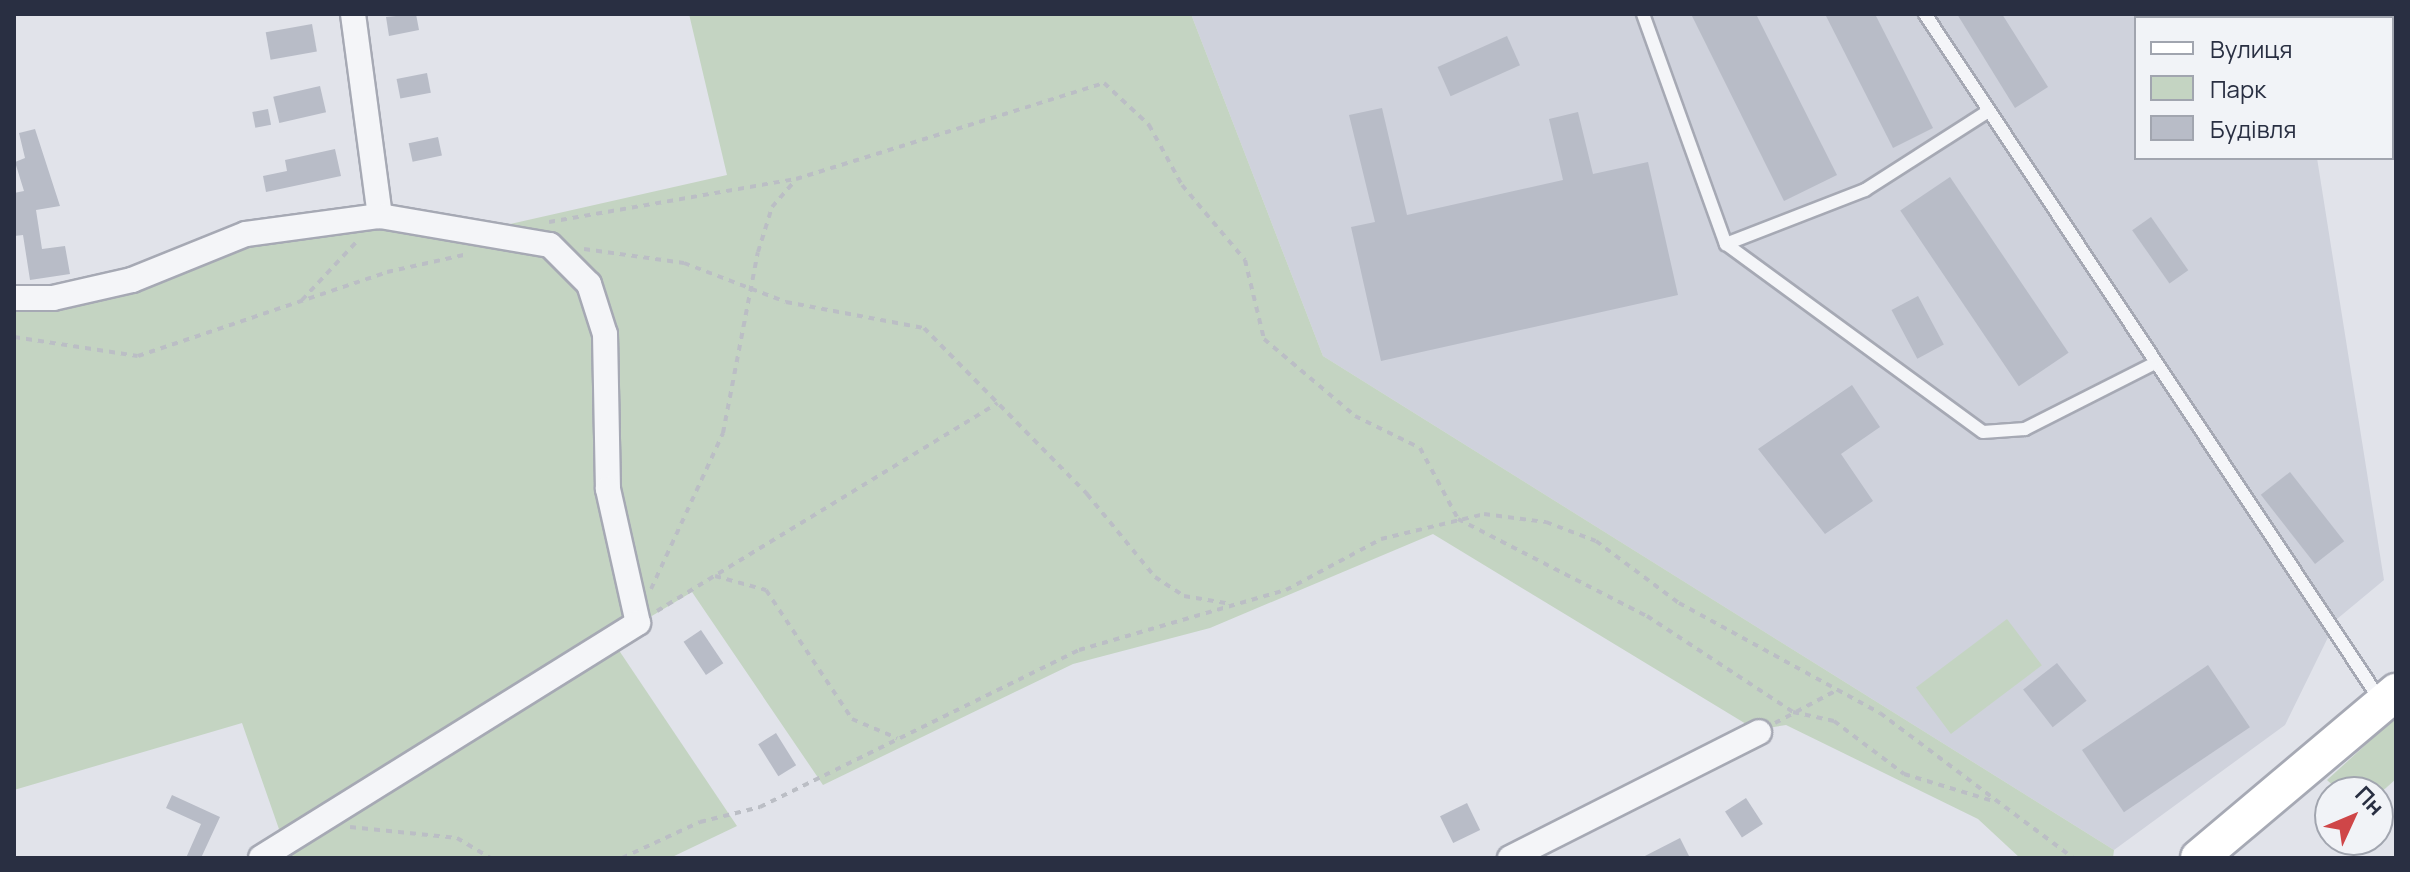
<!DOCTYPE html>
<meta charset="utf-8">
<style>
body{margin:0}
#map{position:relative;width:2410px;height:872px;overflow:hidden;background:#e1e3ea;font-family:Manrope,sans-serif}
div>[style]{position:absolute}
.built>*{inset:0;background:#cfd2dc}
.green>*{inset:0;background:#c4d4c2;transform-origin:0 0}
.building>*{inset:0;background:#b8bcc7;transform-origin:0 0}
.path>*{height:4px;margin-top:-2px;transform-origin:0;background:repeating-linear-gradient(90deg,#bbbec5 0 6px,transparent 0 12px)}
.roads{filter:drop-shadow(2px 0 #a6a9b4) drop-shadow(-2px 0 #a6a9b4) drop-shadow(0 2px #a6a9b4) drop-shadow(0 -2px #a6a9b4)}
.lane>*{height:12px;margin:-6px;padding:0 6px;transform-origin:6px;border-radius:6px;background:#f4f5f8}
.street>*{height:24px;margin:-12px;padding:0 12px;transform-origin:12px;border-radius:12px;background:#f4f5f8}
.primary>*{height:36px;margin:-18px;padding:0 18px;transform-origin:18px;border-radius:18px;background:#fff}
span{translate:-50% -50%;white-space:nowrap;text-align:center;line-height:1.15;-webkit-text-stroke:8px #f1f3f7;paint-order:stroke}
.frame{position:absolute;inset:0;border:16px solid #292f42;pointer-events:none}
.legend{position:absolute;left:2134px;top:16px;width:260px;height:144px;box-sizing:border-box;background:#f1f3f7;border:2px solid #a1a5af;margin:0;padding:10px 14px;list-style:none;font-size:24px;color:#292f42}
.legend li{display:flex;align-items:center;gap:16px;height:40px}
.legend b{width:40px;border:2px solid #a1a5af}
.north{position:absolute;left:2314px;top:776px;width:80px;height:80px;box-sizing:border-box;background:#f1f3f7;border:2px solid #a1a5af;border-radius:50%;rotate:46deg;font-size:22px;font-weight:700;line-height:32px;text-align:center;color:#292f42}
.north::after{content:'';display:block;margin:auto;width:28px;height:36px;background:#cf4648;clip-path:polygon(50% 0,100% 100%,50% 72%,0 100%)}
</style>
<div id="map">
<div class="built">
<i style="clip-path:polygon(1191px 14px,2287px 14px,2136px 18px,2136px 158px,2317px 158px,2384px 580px,2337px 619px,2285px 725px,2114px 850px,1323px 356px)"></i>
</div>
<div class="green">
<i style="clip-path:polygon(689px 14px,1191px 14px,1323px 356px,2114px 850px,2113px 858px,2020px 858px,1978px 819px,1786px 725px,1756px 730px,1433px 534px,1210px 628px,1073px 664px,823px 785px,692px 592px,640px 623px,610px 489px,606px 333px,550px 244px,466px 234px,727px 175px)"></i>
<i style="clip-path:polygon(380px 218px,549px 247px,587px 284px,633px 610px,280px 832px,242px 723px,14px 790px,14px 300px,216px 247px)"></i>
<i style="left:2007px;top:619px;width:58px;height:114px;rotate:53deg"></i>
<i style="clip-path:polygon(614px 643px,737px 826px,670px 858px,264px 858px)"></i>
<i style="clip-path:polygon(2396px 717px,2396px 779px,2378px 795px,2340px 792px,2327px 780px)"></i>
</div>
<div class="building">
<i style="clip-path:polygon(416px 14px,419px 30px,389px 36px,386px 17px)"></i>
<i style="clip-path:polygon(1691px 14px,1756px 14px,1837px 175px,1784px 201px)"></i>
<i style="clip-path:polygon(1825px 14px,1875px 14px,1933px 128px,1893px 148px)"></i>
<i style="clip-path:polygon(1957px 14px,2002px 14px,2048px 87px,2015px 108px)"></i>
<i style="left:312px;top:24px;width:28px;height:47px;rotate:80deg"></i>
<i style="left:1507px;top:36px;width:32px;height:76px;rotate:66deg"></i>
<i style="left:427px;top:73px;width:20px;height:31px;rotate:79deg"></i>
<i style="left:320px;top:86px;width:27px;height:48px;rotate:77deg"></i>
<i style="clip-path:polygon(1382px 108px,1407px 215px,1563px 180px,1549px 119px,1578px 112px,1593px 174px,1648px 162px,1678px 295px,1381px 361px,1351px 227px,1375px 222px,1349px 115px)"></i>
<i style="left:268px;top:109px;width:16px;height:16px;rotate:79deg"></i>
<i style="clip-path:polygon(35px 129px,60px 206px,36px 210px,42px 249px,65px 246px,70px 274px,30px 280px,23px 235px,14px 236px,14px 193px,24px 191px,15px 162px,25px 158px,19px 133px)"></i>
<i style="left:438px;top:137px;width:19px;height:30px;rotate:78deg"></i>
<i style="clip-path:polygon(335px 149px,341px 176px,266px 192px,263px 176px,287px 171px,285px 160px)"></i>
<i style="left:1950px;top:177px;width:212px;height:60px;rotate:56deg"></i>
<i style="left:2151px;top:217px;width:65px;height:23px;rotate:55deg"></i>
<i style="left:1918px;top:296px;width:55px;height:30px;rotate:62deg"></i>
<i style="clip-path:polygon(1852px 385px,1880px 427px,1841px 454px,1873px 501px,1825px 534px,1758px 449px)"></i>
<i style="left:2290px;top:472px;width:88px;height:37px;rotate:52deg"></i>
<i style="left:701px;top:630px;width:40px;height:21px;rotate:56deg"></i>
<i style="left:2057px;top:663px;width:48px;height:43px;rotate:52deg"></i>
<i style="left:2208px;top:665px;width:75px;height:152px;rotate:56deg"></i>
<i style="left:776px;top:733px;width:38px;height:21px;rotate:58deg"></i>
<i style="clip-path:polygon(172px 795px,220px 817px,201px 858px,186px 858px,201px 824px,166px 808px)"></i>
<i style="left:1746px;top:798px;width:31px;height:25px;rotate:57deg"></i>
<i style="left:1467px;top:803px;width:30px;height:30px;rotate:64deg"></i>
<i style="clip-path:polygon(1680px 838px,1690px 858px,1641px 858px)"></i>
</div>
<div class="path">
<i style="left:549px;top:222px;width:251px;rotate:-9.9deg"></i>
<i style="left:796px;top:179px;width:323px;rotate:-17.3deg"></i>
<i style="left:1104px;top:83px;width:62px;rotate:43deg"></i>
<i style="left:1149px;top:125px;width:68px;rotate:61.2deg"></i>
<i style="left:1182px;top:185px;width:98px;rotate:50deg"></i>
<i style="left:1245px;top:260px;width:81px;rotate:76.5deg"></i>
<i style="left:1264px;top:339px;width:119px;rotate:40.2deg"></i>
<i style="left:1355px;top:416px;width:72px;rotate:26.2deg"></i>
<i style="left:1420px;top:448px;width:81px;rotate:61.8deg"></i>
<i style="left:1458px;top:519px;width:212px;rotate:27.2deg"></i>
<i style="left:1647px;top:616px;width:175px;rotate:33.3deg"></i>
<i style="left:1793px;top:712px;width:42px;rotate:12.4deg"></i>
<i style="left:1834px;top:721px;width:88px;rotate:37.1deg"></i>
<i style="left:1904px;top:774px;width:96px;rotate:16.9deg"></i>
<i style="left:584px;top:249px;width:101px;rotate:8deg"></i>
<i style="left:684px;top:263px;width:109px;rotate:20.9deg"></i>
<i style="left:786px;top:302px;width:140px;rotate:10.7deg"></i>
<i style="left:924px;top:328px;width:233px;rotate:45.5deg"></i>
<i style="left:1087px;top:494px;width:107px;rotate:50.7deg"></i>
<i style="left:1155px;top:577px;width:35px;rotate:33deg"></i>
<i style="left:1184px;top:596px;width:48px;rotate:9.7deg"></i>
<i style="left:302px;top:300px;width:83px;rotate:-46.9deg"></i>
<i style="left:14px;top:337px;width:125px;rotate:8.7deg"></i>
<i style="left:138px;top:356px;width:263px;rotate:-18.6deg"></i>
<i style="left:387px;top:272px;width:83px;rotate:-12.5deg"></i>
<i style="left:715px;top:576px;width:53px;rotate:15.4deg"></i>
<i style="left:766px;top:590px;width:155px;rotate:56.3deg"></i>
<i style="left:852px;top:719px;width:49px;rotate:22.9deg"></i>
<i style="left:651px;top:589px;width:172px;rotate:-65.2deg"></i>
<i style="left:723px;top:433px;width:184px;rotate:-79.1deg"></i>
<i style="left:758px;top:252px;width:47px;rotate:-72.7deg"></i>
<i style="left:772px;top:207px;width:35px;rotate:-49deg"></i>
<i style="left:657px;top:611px;width:399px;rotate:-31.4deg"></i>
<i style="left:1775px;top:723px;width:70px;rotate:-28deg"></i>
<i style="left:350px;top:827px;width:108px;rotate:5.9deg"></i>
<i style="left:457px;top:838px;width:39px;rotate:31deg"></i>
<i style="left:622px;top:858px;width:86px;rotate:-24.8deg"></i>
<i style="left:700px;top:822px;width:62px;rotate:-14deg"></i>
<i style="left:760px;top:807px;width:356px;rotate:-26.2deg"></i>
<i style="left:1079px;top:650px;width:216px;rotate:-16.2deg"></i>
<i style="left:1286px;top:590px;width:108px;rotate:-28.2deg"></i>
<i style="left:1381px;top:539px;width:106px;rotate:-13.6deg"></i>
<i style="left:1484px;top:514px;width:63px;rotate:7.4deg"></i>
<i style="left:1546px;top:522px;width:53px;rotate:20.8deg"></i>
<i style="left:1596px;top:541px;width:104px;rotate:36.8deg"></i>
<i style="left:1679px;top:603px;width:229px;rotate:28.7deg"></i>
<i style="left:1880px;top:713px;width:241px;rotate:36.9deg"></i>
</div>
<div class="roads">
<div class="lane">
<i style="left:1643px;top:14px;width:245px;rotate:70.2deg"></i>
<i style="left:1726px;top:244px;width:149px;rotate:-21.2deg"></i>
<i style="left:1865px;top:190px;width:145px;rotate:-32.6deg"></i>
<i style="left:1925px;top:14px;width:825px;rotate:56.43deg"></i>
<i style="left:1726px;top:244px;width:318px;rotate:36.2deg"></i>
<i style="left:1983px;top:432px;width:42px;rotate:-4.1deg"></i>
<i style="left:2025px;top:429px;width:141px;rotate:-26.9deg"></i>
</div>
<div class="street">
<i style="left:353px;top:14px;width:204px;rotate:82.4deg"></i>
<i style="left:14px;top:298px;width:39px"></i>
<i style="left:53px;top:298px;width:81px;rotate:-12.8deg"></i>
<i style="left:132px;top:280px;width:123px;rotate:-22deg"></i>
<i style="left:246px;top:234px;width:135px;rotate:-7.7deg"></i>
<i style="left:380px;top:216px;width:172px;rotate:9.7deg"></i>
<i style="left:550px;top:245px;width:55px;rotate:45deg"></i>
<i style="left:589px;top:284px;width:52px;rotate:72.3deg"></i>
<i style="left:605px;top:334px;width:155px;rotate:88.9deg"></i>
<i style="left:608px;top:489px;width:137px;rotate:77.4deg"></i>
<i style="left:638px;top:623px;width:444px;rotate:148.1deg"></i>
<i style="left:1510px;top:858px;width:279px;rotate:-26.8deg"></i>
</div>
<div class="primary">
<i style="left:2199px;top:858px;width:258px;rotate:-40.1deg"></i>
</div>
</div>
<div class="frame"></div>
<ul class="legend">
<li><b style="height:10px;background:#fff"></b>Вулиця</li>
<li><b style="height:22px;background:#c4d4c2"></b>Парк</li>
<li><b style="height:22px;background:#b8bcc7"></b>Будівля</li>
</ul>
<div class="north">Пн</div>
</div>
